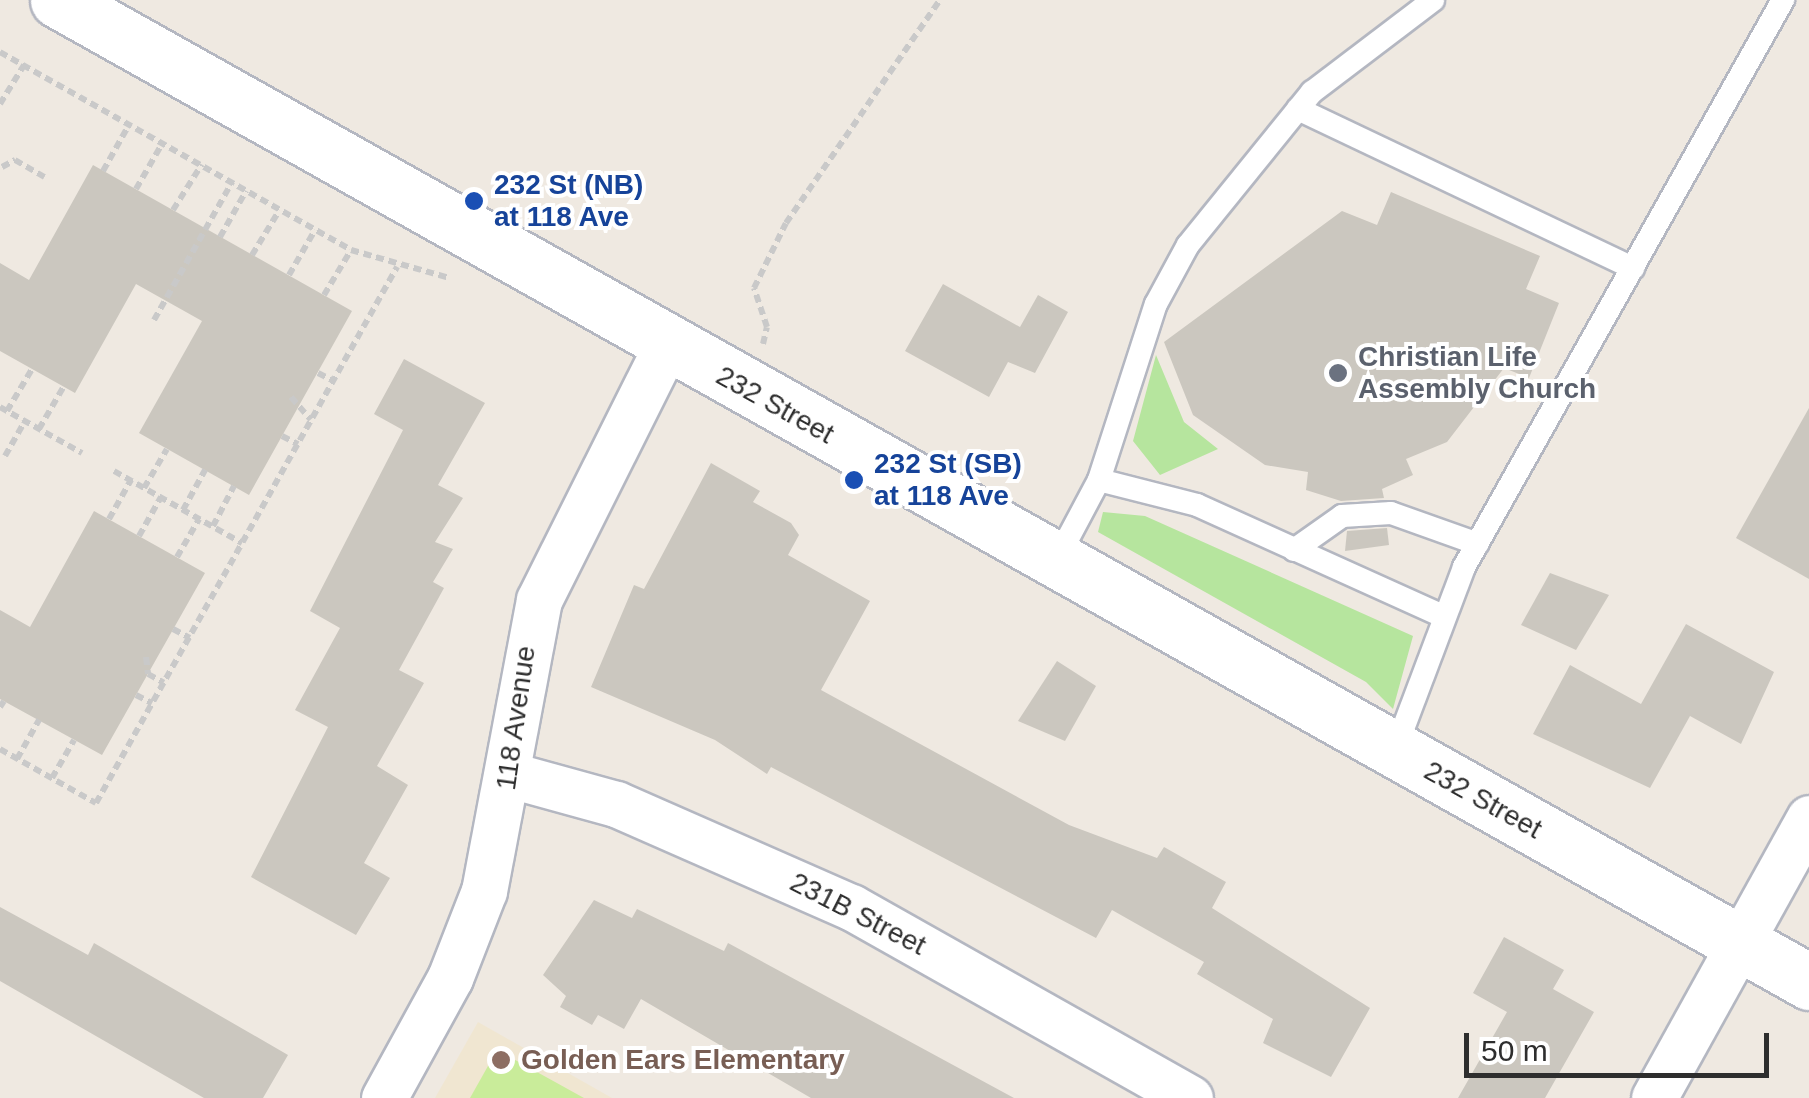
<!DOCTYPE html>
<style>
body{margin:0}
#map{position:relative;width:1809px;height:1098px;overflow:hidden;background:#efe9e1;font-family:Helvetica,sans-serif}
div>[style]{position:absolute}
.education>*{inset:0;background:#f0e6d1}
.green>*{inset:0;background:#b6e59e}
.pitch>*{inset:0;background:#c9ec9a}
.building>*{inset:0;background:#cbc7bf}
.path>*{height:6px;margin-top:-3px;transform-origin:0;background:repeating-linear-gradient(90deg,#c9c9c9 0 8px,transparent 0 13px)}
.roads{filter:drop-shadow(2px 0 #b4b7c1) drop-shadow(-2px 0 #b4b7c1) drop-shadow(0 2px #b4b7c1) drop-shadow(0 -2px #b4b7c1)}
.service>*{height:22px;margin:-11px;padding:0 11px;transform-origin:11px;border-radius:11px;background:#fff}
.minor>*{height:45px;margin:-22.5px;padding:0 22.5px;transform-origin:22.5px;border-radius:22.5px;background:#fff}
.secondary>*{height:55px;margin:-27.5px;padding:0 27.5px;transform-origin:27.5px;border-radius:27.5px;background:#fff}
.dots>*{width:28px;height:28px;translate:-50% -50%;box-sizing:border-box;border:5px solid #fff;border-radius:50%}
span{translate:-50% -50%;white-space:nowrap;text-align:center;line-height:1.15;-webkit-text-stroke:8px #fff;paint-order:stroke}
.transit-label{font-size:28px;color:#164399;font-weight:700}
.left{translate:0 -50%;text-align:left}
.worship-label{font-size:28px;color:#5b616d;font-weight:700}
.street-label{font-size:28px;color:#2e2e2e}
.education-label{font-size:28px;color:#785e54;font-weight:700}
.scale{position:absolute;left:1464px;top:1033px;width:305px;height:45px;box-sizing:border-box;border:5px solid #2e2e2e;border-top:0;padding-left:12px;font-size:30px;line-height:35px;white-space:nowrap;color:#2e2e2e;-webkit-text-stroke:8px #fff;paint-order:stroke}
</style>
<div id="map">
<div class="education">
<i style="clip-path:polygon(478px 1022px,612px 1098px,435px 1098px)"></i>
</div>
<div class="green">
<i style="clip-path:polygon(1156px 355px,1184px 422px,1218px 449px,1160px 475px,1133px 441px)"></i>
<i style="clip-path:polygon(1103px 512px,1145px 516px,1413px 636px,1393px 709px,1366px 682px,1098px 532px)"></i>
</div>
<div class="pitch">
<i style="clip-path:polygon(497px 1050px,584px 1098px,470px 1098px)"></i>
</div>
<div class="building">
<i style="clip-path:polygon(93px 165px,352px 311px,249px 495px,139px 433px,202px 321px,136px 284px,75px 393px,0 351px,0 263px,29px 280px)"></i>
<i style="clip-path:polygon(1391px 192px,1540px 256px,1526px 289px,1559px 303px,1529px 378px,1504px 368px,1447px 442px,1406px 459px,1413px 475px,1382px 489px,1384px 498px,1341px 501px,1306px 490px,1308px 472px,1265px 465px,1193px 415px,1164px 342px,1342px 211px,1377px 225px)"></i>
<i style="clip-path:polygon(943px 284px,1020px 327px,1038px 295px,1068px 312px,1035px 373px,1008px 362px,989px 397px,905px 351px)"></i>
<i style="clip-path:polygon(404px 359px,485px 403px,438px 485px,463px 498px,435px 542px,453px 549px,433px 582px,444px 588px,399px 670px,424px 683px,377px 766px,408px 785px,364px 863px,390px 878px,356px 935px,251px 877px,328px 727px,295px 710px,340px 628px,310px 611px,403px 430px,374px 414px)"></i>
<i style="clip-path:polygon(1809px 408px,1809px 579px,1736px 538px)"></i>
<i style="clip-path:polygon(711px 463px,760px 491px,753px 502px,791px 523px,799px 535px,788px 555px,870px 601px,821px 690px,1069px 825px,1157px 858px,1164px 847px,1226px 882px,1212px 908px,1370px 1008px,1331px 1077px,1263px 1043px,1273px 1019px,1197px 974px,1204px 962px,1112px 910px,1096px 938px,771px 767px,767px 774px,715px 740px,591px 687px,634px 585px,644px 589px)"></i>
<i style="clip-path:polygon(94px 511px,205px 573px,102px 755px,0 699px,0 610px,30px 627px)"></i>
<i style="clip-path:polygon(1387px 528px,1389px 545px,1345px 551px,1347px 531px)"></i>
<i style="clip-path:polygon(1550px 573px,1609px 595px,1576px 650px,1521px 625px)"></i>
<i style="clip-path:polygon(1686px 624px,1774px 672px,1741px 744px,1690px 716px,1650px 788px,1533px 734px,1570px 665px,1641px 704px)"></i>
<i style="clip-path:polygon(1057px 661px,1096px 686px,1065px 741px,1018px 721px)"></i>
<i style="clip-path:polygon(594px 900px,632px 918px,637px 909px,724px 951px,728px 943px,1014px 1098px,811px 1098px,641px 999px,624px 1029px,598px 1015px,592px 1025px,560px 1007px,566px 996px,543px 975px)"></i>
<i style="clip-path:polygon(0 907px,88px 955px,94px 943px,288px 1055px,263px 1098px,204px 1098px,0 981px)"></i>
<i style="clip-path:polygon(1504px 937px,1564px 970px,1553px 989px,1594px 1012px,1545px 1098px,1458px 1098px,1507px 1012px,1473px 993px)"></i>
</div>
<div class="path">
<i style="left:0;top:52px;width:403px;rotate:29.4deg"></i>
<i style="left:351px;top:250px;width:102px;rotate:15.9deg"></i>
<i style="left:0;top:104px;width:46px;rotate:-58.4deg"></i>
<i style="left:2px;top:167px;width:15px;rotate:-28deg"></i>
<i style="left:15px;top:160px;width:34px;rotate:30deg"></i>
<i style="left:103px;top:171px;width:55px;rotate:-60.6deg"></i>
<i style="left:136px;top:189px;width:54px;rotate:-60.1deg"></i>
<i style="left:173px;top:210px;width:54px;rotate:-57.8deg"></i>
<i style="left:220px;top:237px;width:53px;rotate:-60.5deg"></i>
<i style="left:252px;top:255px;width:52px;rotate:-58.5deg"></i>
<i style="left:289px;top:275px;width:52px;rotate:-60deg"></i>
<i style="left:324px;top:295px;width:52px;rotate:-59deg"></i>
<i style="left:154px;top:320px;width:159px;rotate:-60.5deg"></i>
<i style="left:763px;top:344px;width:17px;rotate:-77deg"></i>
<i style="left:767px;top:327px;width:41px;rotate:-108.4deg"></i>
<i style="left:754px;top:288px;width:72px;rotate:-63.8deg"></i>
<i style="left:786px;top:223px;width:271px;rotate:-55.4deg"></i>
<i style="left:318px;top:373px;width:18px;rotate:27deg"></i>
<i style="left:291px;top:397px;width:30px;rotate:49deg"></i>
<i style="left:0;top:407px;width:94px;rotate:29.3deg"></i>
<i style="left:7px;top:411px;width:49px;rotate:-59.2deg"></i>
<i style="left:39px;top:429px;width:50px;rotate:-59.8deg"></i>
<i style="left:282px;top:436px;width:18px;rotate:27deg"></i>
<i style="left:5px;top:456px;width:40px;rotate:-60.3deg"></i>
<i style="left:114px;top:471px;width:147px;rotate:29.4deg"></i>
<i style="left:144px;top:488px;width:45px;rotate:-59.5deg"></i>
<i style="left:183px;top:510px;width:46px;rotate:-61.2deg"></i>
<i style="left:109px;top:519px;width:45px;rotate:-60.6deg"></i>
<i style="left:213px;top:526px;width:45px;rotate:-62.3deg"></i>
<i style="left:139px;top:536px;width:45px;rotate:-60.6deg"></i>
<i style="left:177px;top:557px;width:44px;rotate:-59.9deg"></i>
<i style="left:173px;top:629px;width:19px;rotate:28deg"></i>
<i style="left:146px;top:657px;width:17px;rotate:83deg"></i>
<i style="left:148px;top:674px;width:18px;rotate:29deg"></i>
<i style="left:136px;top:695px;width:18px;rotate:27deg"></i>
<i style="left:0;top:707px;width:7px;rotate:-56deg"></i>
<i style="left:0;top:749px;width:110px;rotate:29.4deg"></i>
<i style="left:96px;top:803px;width:615px;rotate:-60.68deg"></i>
<i style="left:17px;top:759px;width:45px;rotate:-60.6deg"></i>
<i style="left:52px;top:778px;width:44px;rotate:-59.9deg"></i>
</div>
<div class="roads">
<div class="service">
<i style="left:1298px;top:109px;width:371px;rotate:25.4deg"></i>
<i style="left:1099px;top:480px;width:101px;rotate:14.3deg"></i>
<i style="left:1197px;top:505px;width:270px;rotate:24.3deg"></i>
<i style="left:1294px;top:550px;width:59px;rotate:-35.3deg"></i>
<i style="left:1342px;top:516px;width:49px;rotate:-3.5deg"></i>
<i style="left:1391px;top:513px;width:92px;rotate:19.6deg"></i>
<i style="left:1057px;top:559px;width:89px;rotate:-62deg"></i>
<i style="left:1099px;top:480px;width:185px;rotate:-72.1deg"></i>
<i style="left:1156px;top:304px;width:67px;rotate:-61.5deg"></i>
<i style="left:1188px;top:245px;width:197px;rotate:-51deg"></i>
<i style="left:1312px;top:92px;width:152px;rotate:-37.2deg"></i>
<i style="left:1395px;top:750px;width:196px;rotate:-69.3deg"></i>
<i style="left:1464px;top:567px;width:651px;rotate:-60.64deg"></i>
</div>
<div class="minor">
<i style="left:507px;top:774px;width:113px;rotate:15.4deg"></i>
<i style="left:616px;top:804px;width:257px;rotate:23.7deg"></i>
<i style="left:851px;top:907px;width:389px;rotate:29.4deg"></i>
<i style="left:384px;top:1098px;width:137px;rotate:-61.2deg"></i>
<i style="left:450px;top:978px;width:93px;rotate:-68.7deg"></i>
<i style="left:484px;top:891px;width:296px;rotate:-79.3deg"></i>
<i style="left:539px;top:600px;width:286px;rotate:-63.4deg"></i>
<i style="left:1654px;top:1098px;width:320px;rotate:-61deg"></i>
</div>
<div class="secondary">
<i style="left:58px;top:0;width:2008px;rotate:29.28deg"></i>
</div>
</div>
<div class="dots">
<i style="left:474px;top:201px;background:#1a4fb4"></i>
<i style="left:1338px;top:373px;background:#6b7280"></i>
<i style="left:854px;top:480px;background:#1a4fb4"></i>
<i style="left:501px;top:1060px;background:#8d6e63"></i>
</div>
<div class="transit-label">
<span class="left" style="left:494px;top:201px">232 St (NB)<br>at 118 Ave</span>
<span class="left" style="left:874px;top:480px">232 St (SB)<br>at 118 Ave</span>
</div>
<div class="worship-label">
<span class="left" style="left:1358px;top:373px">Christian Life<br>Assembly Church</span>
</div>
<div class="street-label">
<span style="left:775px;top:405px;rotate:29deg">232 Street</span>
<span style="left:516px;top:718px;rotate:-82deg">118 Avenue</span>
<span style="left:1483px;top:800px;rotate:29deg">232 Street</span>
<span style="left:858px;top:914px;rotate:27deg">231B Street</span>
</div>
<div class="education-label">
<span class="left" style="left:521px;top:1060px">Golden Ears Elementary</span>
</div>
<div class="scale">50 m</div>
</div>
